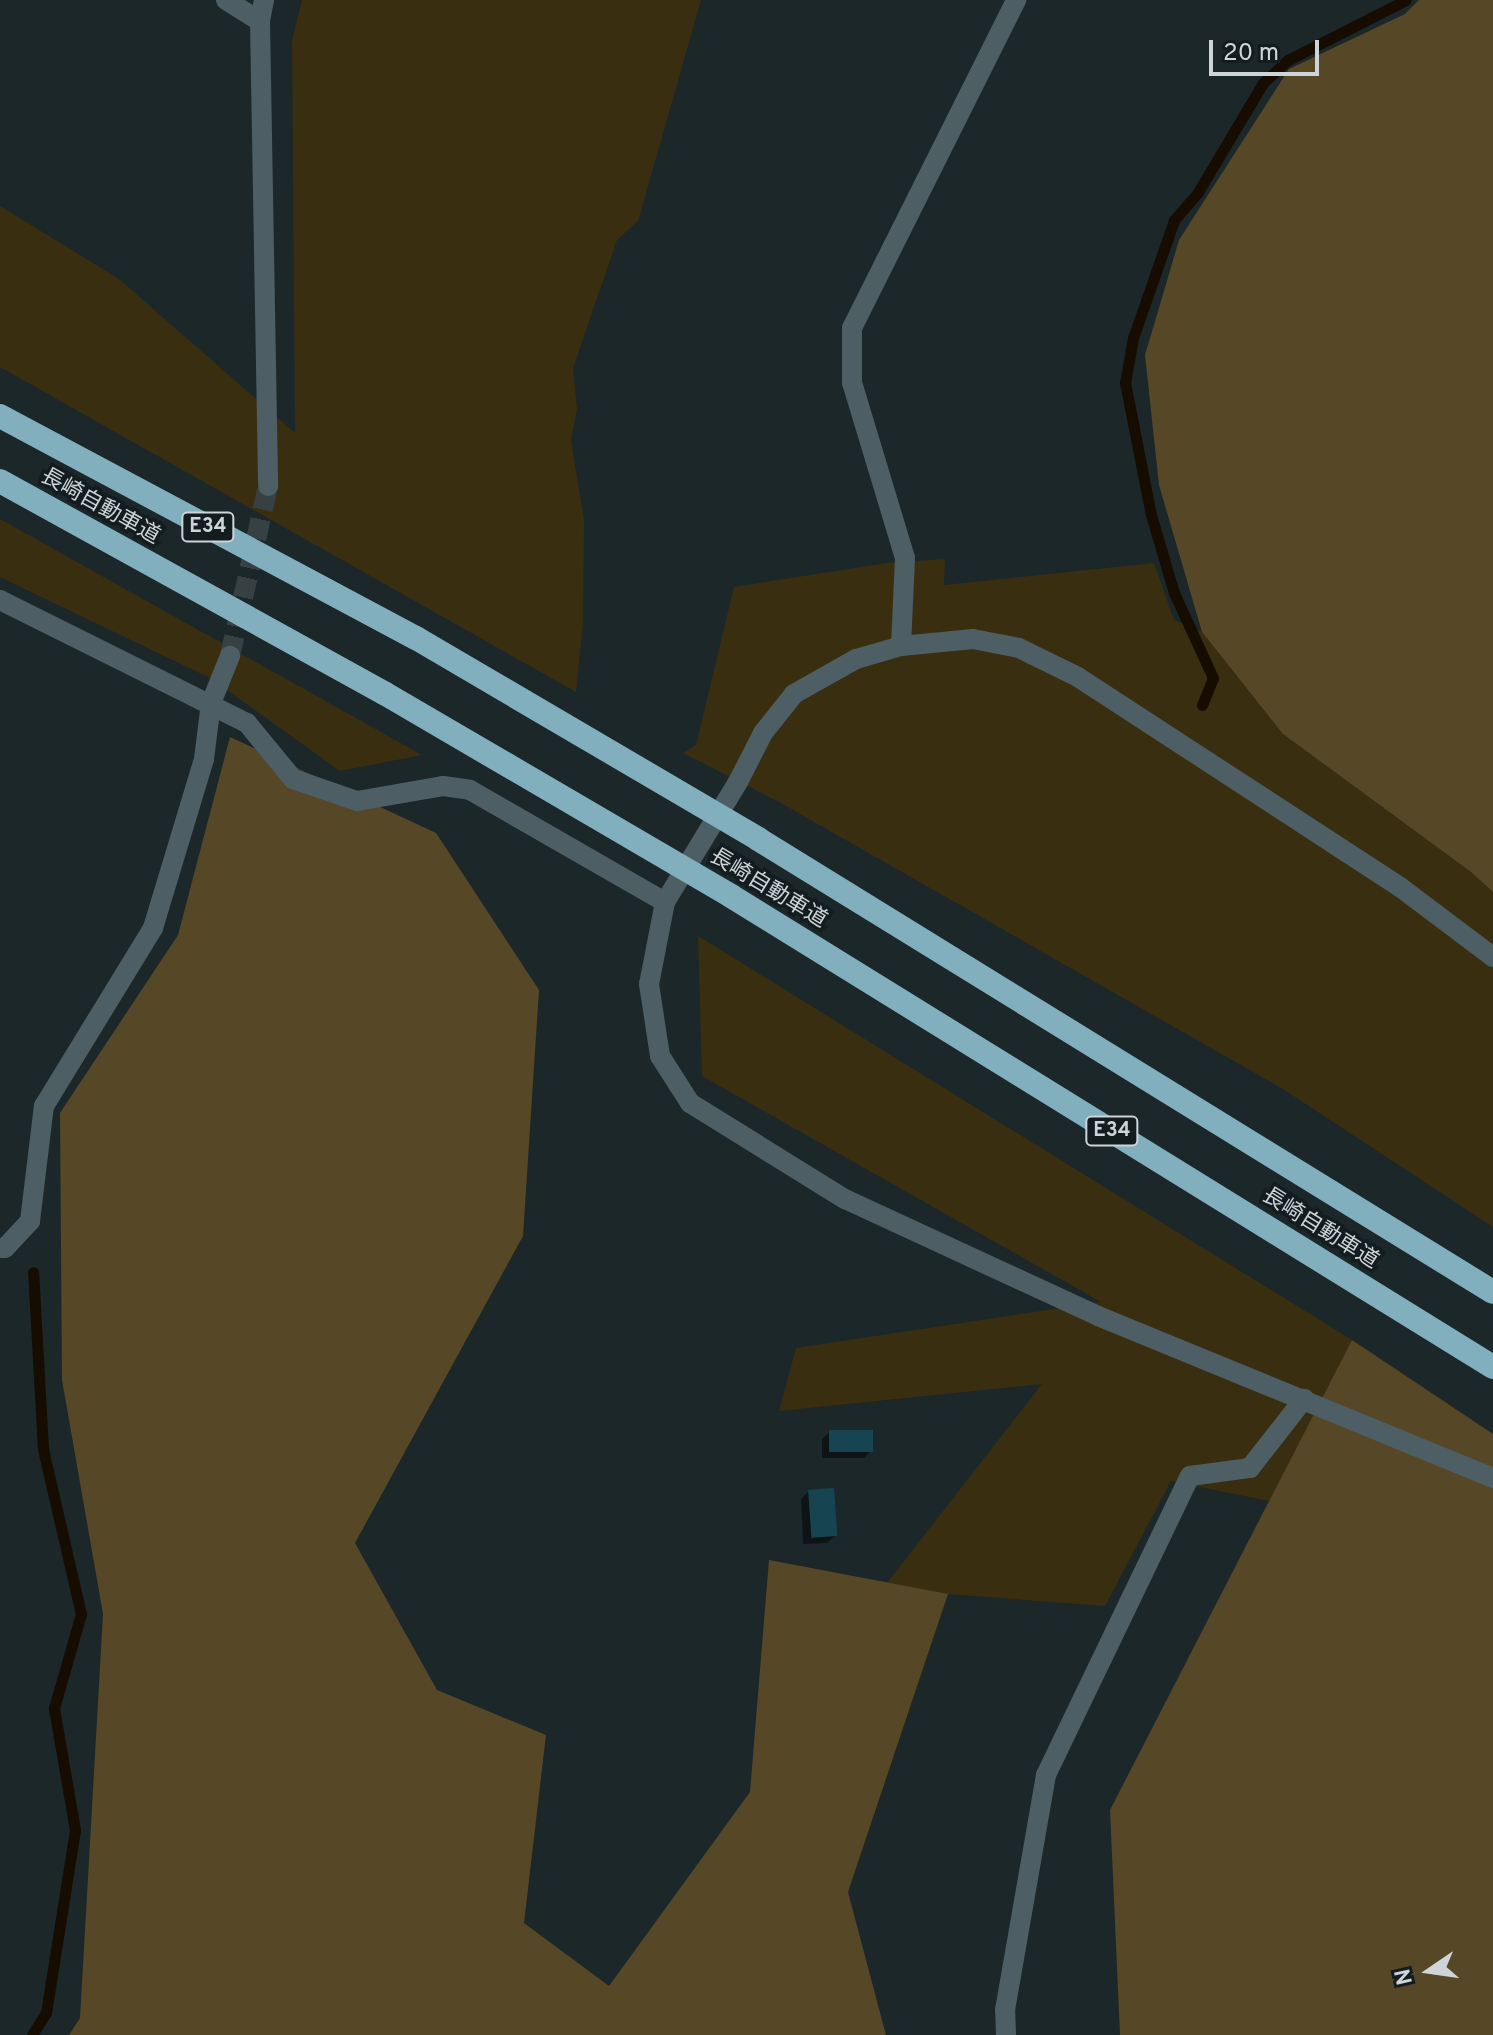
<!DOCTYPE html>
<meta charset="utf-8">
<style>
body{margin:0}
#map{position:relative;width:1493px;height:2035px;overflow:hidden;background:#1c272a;font-family:Overpass,"Noto Sans JP",sans-serif}
div>[style]{position:absolute}
.green>*{inset:0;background:#3a2e11}
.forest>*{inset:0;background:#564726}
.shadow>*{inset:0;background:#0007}
.stream>*{height:11px;margin:-5.5px;padding:0 5.5px;transform-origin:5.5px;border-radius:5.5px;background:#160c00}
.building>*{inset:0;background:#164450;transform-origin:0 0}
.minor-tunnel>*{height:20px;margin-top:-10px;transform-origin:0;background:repeating-linear-gradient(90deg,#374144 0 20px,transparent 0 30px)}
.minor>*{height:20px;margin:-10px;padding:0 10px;transform-origin:10px;border-radius:10px;background:#4d5f64}
.highway>*{height:24px;margin:-12px;padding:0 12px;transform-origin:12px;border-radius:12px;background:#81afbd}
.highway-bridge>*{height:24px;margin:-12px;padding:0 12px;transform-origin:12px;border-radius:12px;background:#81afbd}
span{translate:-50% -50%;white-space:nowrap;text-align:center;line-height:1.15;-webkit-text-stroke:7px #131d20;paint-order:stroke}
.shield-label span{padding:2px 6px;background:#131d20;border:2px solid;border-radius:6px;-webkit-text-stroke-width:0}
.shield-label{font-size:20px;color:#ced4d7;font-weight:700}
.street-label{font-size:22px;color:#ced4d7}
.north{position:absolute;left:1389px;top:1931px;width:80px;height:80px;-webkit-text-stroke:6px #131d20;paint-order:stroke;rotate:257deg;font-size:22px;font-weight:700;line-height:32px;text-align:center;color:#ced4d7}
.north::after{content:'';display:block;margin:auto;width:28px;height:36px;background:#ced4d7;clip-path:polygon(50% 0,100% 100%,50% 72%,0 100%)}
.scale{position:absolute;left:1209px;top:40px;width:110px;height:36px;box-sizing:border-box;border:4px solid #ced4d7;border-top:0;padding-left:10px;font-size:24px;line-height:28px;white-space:nowrap;color:#ced4d7;-webkit-text-stroke:6px #131d20;paint-order:stroke}
</style>
<div id="map">
<div class="green">
<i style="clip-path:polygon(302px 0,701px 0,638px 221px,617px 240px,573px 368px,577px 409px,571px 440px,584px 521px,583px 622px,576px 692px,0 367px,0 206px,119px 279px,295px 433px,292px 40px)"></i>
<i style="clip-path:polygon(0 519px,422px 755px,340px 771px,212px 679px,0 577px)"></i>
<i style="clip-path:polygon(945px 559px,944px 585px,1154px 563px,1174px 620px,1202px 632px,1283px 734px,1471px 872px,1493px 892px,1493px 1227px,1283px 1089px,779px 802px,683px 753px,696px 745px,734px 587px,887px 563px)"></i>
<i style="clip-path:polygon(698px 936px,1352px 1340px,1269px 1501px,1171px 1481px,1105px 1606px,948px 1594px,887px 1583px,1042px 1384px,779px 1411px,796px 1348px,1101px 1302px,702px 1076px)"></i>
</div>
<div class="forest">
<i style="clip-path:polygon(1419px 0,1493px 0,1493px 892px,1471px 872px,1283px 734px,1202px 632px,1159px 485px,1145px 355px,1179px 240px,1289px 69px,1405px 14px)"></i>
<i style="clip-path:polygon(230px 737px,436px 833px,539px 990px,523px 1236px,355px 1543px,437px 1690px,546px 1735px,524px 1923px,609px 1986px,750px 1792px,769px 1560px,948px 1594px,848px 1892px,886px 2035px,69px 2035px,80px 2018px,103px 1614px,62px 1380px,60px 1113px,178px 935px)"></i>
<i style="clip-path:polygon(1352px 1340px,1493px 1434px,1493px 2035px,1120px 2035px,1110px 1810px)"></i>
</div>
<div class="shadow">
<i style="clip-path:polygon(830px 1432px,871px 1451px,864px 1458px,822px 1458px,822px 1439px)"></i>
<i style="clip-path:polygon(808px 1492px,835px 1536px,827px 1543px,803px 1544px,801px 1499px)"></i>
</div>
<div class="stream">
<i style="left:1202px;top:705px;width:29px;rotate:-68deg"></i>
<i style="left:1213px;top:678px;width:94px;rotate:-114.6deg"></i>
<i style="left:1174px;top:593px;width:81px;rotate:-106.4deg"></i>
<i style="left:1151px;top:515px;width:135px;rotate:-101.1deg"></i>
<i style="left:1125px;top:383px;width:46px;rotate:-79.9deg"></i>
<i style="left:1133px;top:338px;width:125px;rotate:-70.8deg"></i>
<i style="left:1174px;top:220px;width:37px;rotate:-49deg"></i>
<i style="left:1198px;top:192px;width:127px;rotate:-59.2deg"></i>
<i style="left:1263px;top:83px;width:34px;rotate:-43deg"></i>
<i style="left:1288px;top:60px;width:132px;rotate:-27deg"></i>
<i style="left:32px;top:2035px;width:26px;rotate:-58deg"></i>
<i style="left:46px;top:2013px;width:185px;rotate:-81deg"></i>
<i style="left:75px;top:1830px;width:124px;rotate:-99.8deg"></i>
<i style="left:54px;top:1708px;width:98px;rotate:-74deg"></i>
<i style="left:81px;top:1614px;width:169px;rotate:-103deg"></i>
<i style="left:43px;top:1449px;width:177px;rotate:-93.2deg"></i>
</div>
<div class="building">
<i style="left:829px;top:1430px;width:44px;height:22px"></i>
<i style="left:834px;top:1488px;width:48px;height:26px;rotate:86deg"></i>
</div>
<div class="minor-tunnel">
<i style="left:230px;top:656px;width:174px;rotate:-77.4deg"></i>
</div>
<div class="minor">
<i style="left:226px;top:0;width:40px;rotate:32deg"></i>
<i style="left:264px;top:0;width:21px;rotate:101deg"></i>
<i style="left:260px;top:21px;width:465px;rotate:89deg"></i>
<i style="left:0;top:600px;width:276px;rotate:26.5deg"></i>
<i style="left:247px;top:723px;width:72px;rotate:50.6deg"></i>
<i style="left:293px;top:779px;width:68px;rotate:19deg"></i>
<i style="left:357px;top:801px;width:87px;rotate:-9.9deg"></i>
<i style="left:443px;top:786px;width:27px;rotate:8deg"></i>
<i style="left:470px;top:790px;width:225px;rotate:29.9deg"></i>
<i style="left:901px;top:646px;width:88px;rotate:-87.4deg"></i>
<i style="left:905px;top:558px;width:183px;rotate:-106.8deg"></i>
<i style="left:852px;top:383px;width:55px;rotate:-90deg"></i>
<i style="left:852px;top:328px;width:367px;rotate:-63.4deg"></i>
<i style="left:1493px;top:957px;width:116px;rotate:-143deg"></i>
<i style="left:1400px;top:887px;width:384px;rotate:-146.9deg"></i>
<i style="left:1078px;top:677px;width:66px;rotate:-153.8deg"></i>
<i style="left:1019px;top:648px;width:47px;rotate:-168.9deg"></i>
<i style="left:973px;top:639px;width:72px;rotate:174.4deg"></i>
<i style="left:901px;top:646px;width:47px;rotate:163.9deg"></i>
<i style="left:856px;top:659px;width:71px;rotate:150.6deg"></i>
<i style="left:794px;top:694px;width:50px;rotate:128.5deg"></i>
<i style="left:763px;top:733px;width:55px;rotate:117deg"></i>
<i style="left:738px;top:782px;width:140px;rotate:121.3deg"></i>
<i style="left:665px;top:902px;width:84px;rotate:101deg"></i>
<i style="left:649px;top:984px;width:73px;rotate:81.3deg"></i>
<i style="left:660px;top:1056px;width:56px;rotate:57.4deg"></i>
<i style="left:690px;top:1103px;width:182px;rotate:31.8deg"></i>
<i style="left:845px;top:1199px;width:279px;rotate:24.8deg"></i>
<i style="left:1098px;top:1316px;width:427px;rotate:22.3deg"></i>
<i style="left:0;top:1248px;width:5px"></i>
<i style="left:5px;top:1248px;width:37px;rotate:-47deg"></i>
<i style="left:30px;top:1221px;width:116px;rotate:-83.1deg"></i>
<i style="left:44px;top:1106px;width:209px;rotate:-58.5deg"></i>
<i style="left:153px;top:928px;width:177px;rotate:-73.2deg"></i>
<i style="left:204px;top:759px;width:56px;rotate:-82.9deg"></i>
<i style="left:211px;top:703px;width:51px;rotate:-68deg"></i>
<i style="left:1006px;top:2035px;width:25px;rotate:-92deg"></i>
<i style="left:1005px;top:2010px;width:239px;rotate:-80.1deg"></i>
<i style="left:1046px;top:1775px;width:332px;rotate:-64.3deg"></i>
<i style="left:1190px;top:1476px;width:61px;rotate:-7.6deg"></i>
<i style="left:1250px;top:1468px;width:88px;rotate:-52deg"></i>
</div>
<div class="highway">
<i style="left:0;top:416px;width:472px;rotate:28.1deg"></i>
<i style="left:0;top:481px;width:439px;rotate:28.9deg"></i>
<i style="left:758px;top:839px;width:863px;rotate:31.65deg"></i>
<i style="left:731px;top:896px;width:896px;rotate:31.72deg"></i>
</div>
<div class="highway-bridge">
<i style="left:416px;top:638px;width:397px;rotate:30.4deg"></i>
<i style="left:384px;top:693px;width:402px;rotate:30.3deg"></i>
</div>
<div class="shield-label">
<span style="left:208px;top:527px">E34</span>
<span style="left:1112px;top:1131px">E34</span>
</div>
<div class="street-label">
<span style="left:100px;top:507px;rotate:29deg">長崎自動車道</span>
<span style="left:768px;top:889px;rotate:31deg">長崎自動車道</span>
<span style="left:1320px;top:1229px;rotate:32deg">長崎自動車道</span>
</div>
<div class="north">N</div>
<div class="scale">20 m</div>
</div>
